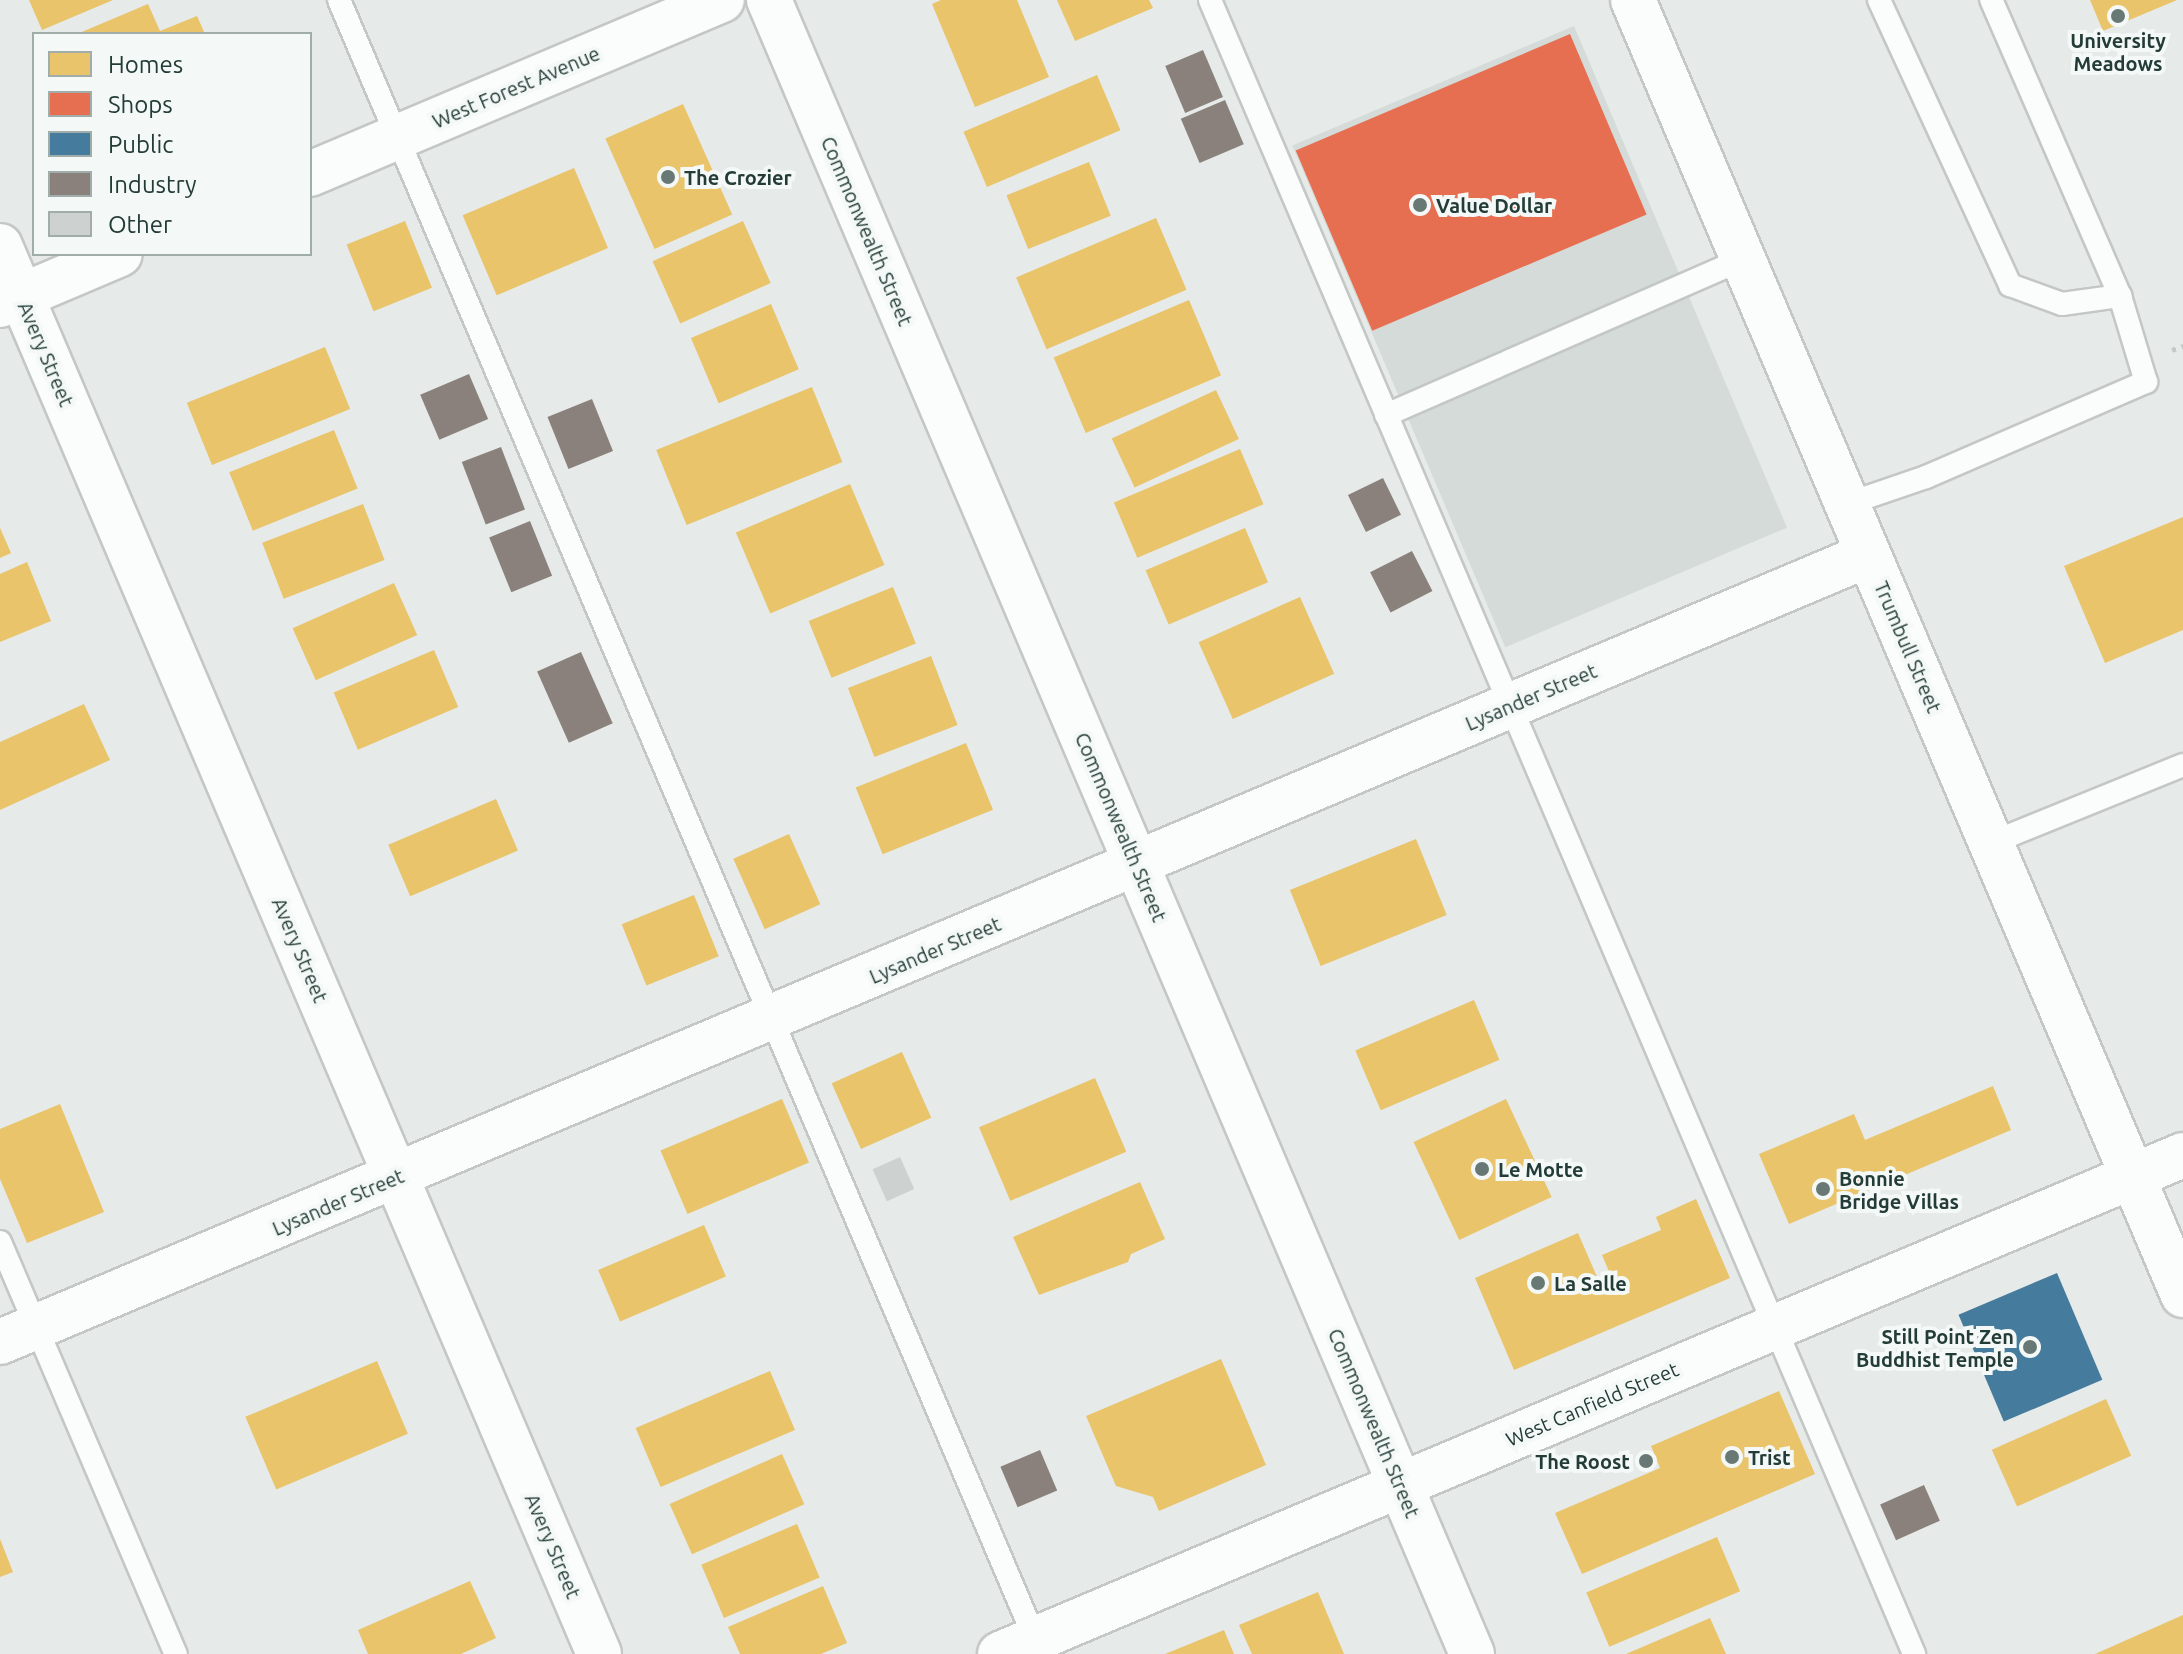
<!DOCTYPE html>
<style>
body{margin:0}
#map{position:relative;width:2183px;height:1654px;overflow:hidden;background:#e6eae8;font-family:Ubuntu,sans-serif}
div>[style]{position:absolute}
.built>*{inset:0;background:#d4dbd8;transform-origin:0 0}
.homes>*{inset:0;background:#e9c46a;transform-origin:0 0}
.shops>*{inset:0;background:#e76f51;transform-origin:0 0}
.public>*{inset:0;background:#457b9d;transform-origin:0 0}
.industry>*{inset:0;background:#8a817c;transform-origin:0 0}
.building>*{inset:0;background:#cdd1d0;transform-origin:0 0}
.path>*{height:5px;margin-top:-2.5px;transform-origin:0;background:repeating-linear-gradient(90deg,#c2cac7 0 4px,transparent 0 10px)}
.roads{filter:drop-shadow(2px 0 #c3c7c5) drop-shadow(-2px 0 #c3c7c5) drop-shadow(0 2px #c3c7c5) drop-shadow(0 -2px #c3c7c5)}
.lane>*{height:22px;margin:-11px;padding:0 11px;transform-origin:11px;border-radius:11px;background:#fbfcfc}
.street>*{height:44px;margin:-22px;padding:0 22px;transform-origin:22px;border-radius:22px;background:#fbfcfc}
.secondary>*{height:44px;margin:-22px;padding:0 22px;transform-origin:22px;border-radius:22px;background:#fbfcfc}
.dots>*{width:22px;height:22px;translate:-50% -50%;box-sizing:border-box;border:4px solid #f4f9f7;border-radius:50%}
span{translate:-50% -50%;white-space:nowrap;text-align:center;line-height:1.15;-webkit-text-stroke:8px #f4f9f7;paint-order:stroke}
.poi-label{font-size:20px;color:#243c37;font-weight:700}
.left{translate:0 -50%;text-align:left}
.right{translate:-100% -50%;text-align:right}
.street-label{font-size:20px;color:#243c37}
.legend{position:absolute;left:32px;top:32px;width:280px;height:224px;box-sizing:border-box;background:#f4f9f7;border:2px solid #a1adaa;margin:0;padding:10px 14px;list-style:none;font-size:24px;color:#243c37}
.legend li{display:flex;align-items:center;gap:16px;height:40px}
.legend b{width:40px;border:2px solid #a1adaa}
</style>
<div id="map">
<div class="built">
<i style="left:1574px;top:26px;width:545px;height:306px;rotate:67deg"></i>
</div>
<div class="homes">
<i style="clip-path:polygon(29px 0,113px 0,42px 30px)"></i>
<i style="clip-path:polygon(941px 0,1017px 0,1049px 77px,975px 107px,932px 4px)"></i>
<i style="clip-path:polygon(1057px 0,1149px 0,1153px 8px,1075px 41px)"></i>
<i style="clip-path:polygon(2090px 0,2177px 0,2103px 31px)"></i>
<i style="clip-path:polygon(148px 4px,160px 31px,197px 16px,205px 34px,77px 34px)"></i>
<i style="left:1097px;top:75px;width:60px;height:145px;rotate:67deg"></i>
<i style="left:683px;top:104px;width:121px;height:85px;rotate:66deg"></i>
<i style="left:1089px;top:162px;width:58px;height:89px;rotate:68deg"></i>
<i style="left:574px;top:168px;width:87px;height:121px;rotate:67deg"></i>
<i style="left:1156px;top:218px;width:78px;height:152px;rotate:67deg"></i>
<i style="left:405px;top:221px;width:72px;height:63px;rotate:68deg"></i>
<i style="left:743px;top:221px;width:68px;height:99px;rotate:66deg"></i>
<i style="left:1189px;top:300px;width:82px;height:147px;rotate:67deg"></i>
<i style="left:771px;top:304px;width:71px;height:87px;rotate:67deg"></i>
<i style="left:325px;top:347px;width:67px;height:149px;rotate:68deg"></i>
<i style="left:812px;top:387px;width:81px;height:168px;rotate:68deg"></i>
<i style="left:1216px;top:390px;width:54px;height:115px;rotate:65deg"></i>
<i style="left:334px;top:430px;width:63px;height:113px;rotate:68deg"></i>
<i style="left:1240px;top:449px;width:60px;height:137px;rotate:67deg"></i>
<i style="left:850px;top:484px;width:88px;height:124px;rotate:67deg"></i>
<i style="left:363px;top:504px;width:60px;height:108px;rotate:69deg"></i>
<i style="clip-path:polygon(2183px 517px,2183px 630px,2105px 663px,2064px 566px)"></i>
<i style="clip-path:polygon(0 528px,11px 553px,0 558px)"></i>
<i style="left:1245px;top:528px;width:59px;height:108px;rotate:67deg"></i>
<i style="clip-path:polygon(27px 562px,51px 621px,0 642px,0 574px)"></i>
<i style="left:394px;top:583px;width:57px;height:111px;rotate:66deg"></i>
<i style="left:893px;top:587px;width:61px;height:91px;rotate:68deg"></i>
<i style="left:1300px;top:597px;width:84px;height:111px;rotate:66deg"></i>
<i style="left:434px;top:650px;width:62px;height:109px;rotate:67deg"></i>
<i style="left:931px;top:656px;width:74px;height:89px;rotate:69deg"></i>
<i style="clip-path:polygon(84px 704px,110px 760px,0 810px,0 742px)"></i>
<i style="left:966px;top:743px;width:72px;height:119px;rotate:68deg"></i>
<i style="left:496px;top:799px;width:56px;height:117px;rotate:67deg"></i>
<i style="left:789px;top:834px;width:77px;height:61px;rotate:66deg"></i>
<i style="left:1416px;top:839px;width:82px;height:136px;rotate:68deg"></i>
<i style="left:694px;top:895px;width:66px;height:78px;rotate:68deg"></i>
<i style="left:1474px;top:1000px;width:65px;height:129px;rotate:67deg"></i>
<i style="left:902px;top:1052px;width:72px;height:77px;rotate:66deg"></i>
<i style="left:1095px;top:1078px;width:80px;height:126px;rotate:67deg"></i>
<i style="clip-path:polygon(1993px 1086px,2011px 1130px,1789px 1224px,1759px 1154px,1854px 1114px,1865px 1140px)"></i>
<i style="left:782px;top:1099px;width:69px;height:132px;rotate:67deg"></i>
<i style="left:1506px;top:1099px;width:108px;height:102px;rotate:65deg"></i>
<i style="clip-path:polygon(60px 1104px,104px 1212px,27px 1243px,0 1179px,0 1129px)"></i>
<i style="clip-path:polygon(1140px 1182px,1165px 1239px,1131px 1254px,1128px 1262px,1039px 1295px,1013px 1237px)"></i>
<i style="clip-path:polygon(1696px 1199px,1730px 1278px,1514px 1370px,1475px 1278px,1578px 1233px,1604px 1293px,1616px 1288px,1602px 1255px,1661px 1230px,1656px 1217px)"></i>
<i style="left:704px;top:1225px;width:56px;height:115px;rotate:67deg"></i>
<i style="clip-path:polygon(1221px 1359px,1266px 1465px,1159px 1511px,1153px 1497px,1116px 1486px,1086px 1416px)"></i>
<i style="left:377px;top:1361px;width:79px;height:143px;rotate:67deg"></i>
<i style="left:770px;top:1371px;width:64px;height:146px;rotate:67deg"></i>
<i style="clip-path:polygon(1779px 1391px,1815px 1474px,1582px 1574px,1555px 1513px,1660px 1468px,1651px 1446px)"></i>
<i style="left:2106px;top:1399px;width:62px;height:125px;rotate:66deg"></i>
<i style="left:782px;top:1454px;width:55px;height:123px;rotate:66deg"></i>
<i style="left:797px;top:1524px;width:58px;height:104px;rotate:67deg"></i>
<i style="left:1717px;top:1537px;width:59px;height:142px;rotate:67deg"></i>
<i style="clip-path:polygon(0 1539px,13px 1572px,0 1577px)"></i>
<i style="clip-path:polygon(470px 1581px,496px 1638px,461px 1654px,368px 1654px,358px 1630px)"></i>
<i style="clip-path:polygon(823px 1586px,847px 1643px,821px 1654px,740px 1654px,728px 1627px)"></i>
<i style="clip-path:polygon(1318px 1592px,1344px 1654px,1252px 1654px,1239px 1625px)"></i>
<i style="clip-path:polygon(2183px 1615px,2183px 1654px,2095px 1654px)"></i>
<i style="clip-path:polygon(1710px 1618px,1726px 1654px,1626px 1654px)"></i>
<i style="clip-path:polygon(1224px 1630px,1234px 1654px,1165px 1654px)"></i>
</div>
<div class="shops">
<i style="left:1570px;top:34px;width:196px;height:298px;rotate:67deg"></i>
</div>
<div class="public">
<i style="left:2057px;top:1273px;width:116px;height:107px;rotate:67deg"></i>
</div>
<div class="industry">
<i style="left:1203px;top:50px;width:51px;height:41px;rotate:67deg"></i>
<i style="left:1225px;top:100px;width:48px;height:48px;rotate:67deg"></i>
<i style="left:469px;top:374px;width:49px;height:53px;rotate:67deg"></i>
<i style="left:592px;top:399px;width:56px;height:48px;rotate:68deg"></i>
<i style="left:501px;top:447px;width:67px;height:42px;rotate:69deg"></i>
<i style="left:1383px;top:478px;width:41px;height:39px;rotate:64deg"></i>
<i style="left:530px;top:521px;width:59px;height:44px;rotate:68deg"></i>
<i style="left:1412px;top:551px;width:45px;height:47px;rotate:63deg"></i>
<i style="left:581px;top:652px;width:78px;height:48px;rotate:66deg"></i>
<i style="left:1040px;top:1450px;width:44px;height:43px;rotate:67deg"></i>
<i style="left:1924px;top:1485px;width:39px;height:48px;rotate:66deg"></i>
</div>
<div class="building">
<i style="left:900px;top:1157px;width:35px;height:30px;rotate:66deg"></i>
</div>
<div class="path">
<i style="left:2172px;top:350px;width:12px;rotate:-20deg"></i>
</div>
<div class="roads">
<div class="lane">
<i style="left:339px;top:0;width:1788px;rotate:66.99deg"></i>
<i style="left:1210px;top:0;width:1798px;rotate:66.94deg"></i>
<i style="left:1879px;top:0;width:314px;rotate:65.3deg"></i>
<i style="left:2010px;top:285px;width:55px;rotate:20.1deg"></i>
<i style="left:2062px;top:304px;width:59px;rotate:-7.9deg"></i>
<i style="left:1386px;top:415px;width:390px;rotate:-23.6deg"></i>
<i style="left:1847px;top:504px;width:83px;rotate:-18.9deg"></i>
<i style="left:1926px;top:477px;width:240px;rotate:-23.4deg"></i>
<i style="left:2146px;top:382px;width:90px;rotate:-106.8deg"></i>
<i style="left:2120px;top:296px;width:323px;rotate:-113.5deg"></i>
<i style="left:1991px;top:843px;width:207px;rotate:-22.1deg"></i>
<i style="left:0;top:1242px;width:448px;rotate:66.9deg"></i>
</div>
<div class="street">
<i style="left:769px;top:0;width:1797px;rotate:66.97deg"></i>
<i style="left:0;top:246px;width:1530px;rotate:66.95deg"></i>
<i style="left:0;top:1342px;width:2027px;rotate:-22.85deg"></i>
<i style="left:1000px;top:1654px;width:1284px;rotate:-22.87deg"></i>
</div>
<div class="secondary">
<i style="left:1633px;top:0;width:1407px;rotate:66.99deg"></i>
<i style="left:310px;top:174px;width:447px;rotate:-22.9deg"></i>
<i style="left:0;top:305px;width:130px;rotate:-23deg"></i>
</div>
</div>
<div class="dots">
<i style="left:2118px;top:16px;background:#687975"></i>
<i style="left:668px;top:177px;background:#687975"></i>
<i style="left:1420px;top:205px;background:#687975"></i>
<i style="left:1482px;top:1169px;background:#687975"></i>
<i style="left:1823px;top:1189px;background:#687975"></i>
<i style="left:1538px;top:1283px;background:#687975"></i>
<i style="left:2030px;top:1347px;background:#687975"></i>
<i style="left:1732px;top:1457px;background:#687975"></i>
<i style="left:1646px;top:1461px;background:#687975"></i>
</div>
<div class="poi-label">
<span style="left:2118px;top:52px">University<br>Meadows</span>
<span class="left" style="left:684px;top:177px">The Crozier</span>
<span class="left" style="left:1436px;top:205px">Value Dollar</span>
<span class="left" style="left:1498px;top:1169px">Le Motte</span>
<span class="left" style="left:1839px;top:1190px">Bonnie<br>Bridge Villas</span>
<span class="left" style="left:1554px;top:1283px">La Salle</span>
<span class="right" style="left:2014px;top:1348px">Still Point Zen<br>Buddhist Temple</span>
<span class="left" style="left:1748px;top:1457px">Trist</span>
<span class="right" style="left:1630px;top:1461px">The Roost</span>
</div>
<div class="street-label">
<span style="left:516px;top:87px;rotate:-23deg">West Forest Avenue</span>
<span style="left:867px;top:231px;rotate:67deg">Commonwealth Street</span>
<span style="left:46px;top:354px;rotate:67deg">Avery Street</span>
<span style="left:1908px;top:647px;rotate:67deg">Trumbull Street</span>
<span style="left:1531px;top:697px;rotate:-23deg">Lysander Street</span>
<span style="left:1121px;top:827px;rotate:67deg">Commonwealth Street</span>
<span style="left:300px;top:950px;rotate:67deg">Avery Street</span>
<span style="left:935px;top:950px;rotate:-23deg">Lysander Street</span>
<span style="left:338px;top:1202px;rotate:-23deg">Lysander Street</span>
<span style="left:1592px;top:1404px;rotate:-23deg">West Canfield Street</span>
<span style="left:1374px;top:1423px;rotate:67deg">Commonwealth Street</span>
<span style="left:553px;top:1546px;rotate:67deg">Avery Street</span>
</div>
<ul class="legend">
<li><b style="height:22px;background:#e9c46a"></b>Homes</li>
<li><b style="height:22px;background:#e76f51"></b>Shops</li>
<li><b style="height:22px;background:#457b9d"></b>Public</li>
<li><b style="height:22px;background:#8a817c"></b>Industry</li>
<li><b style="height:22px;background:#cdd1d0"></b>Other</li>
</ul>
</div>
